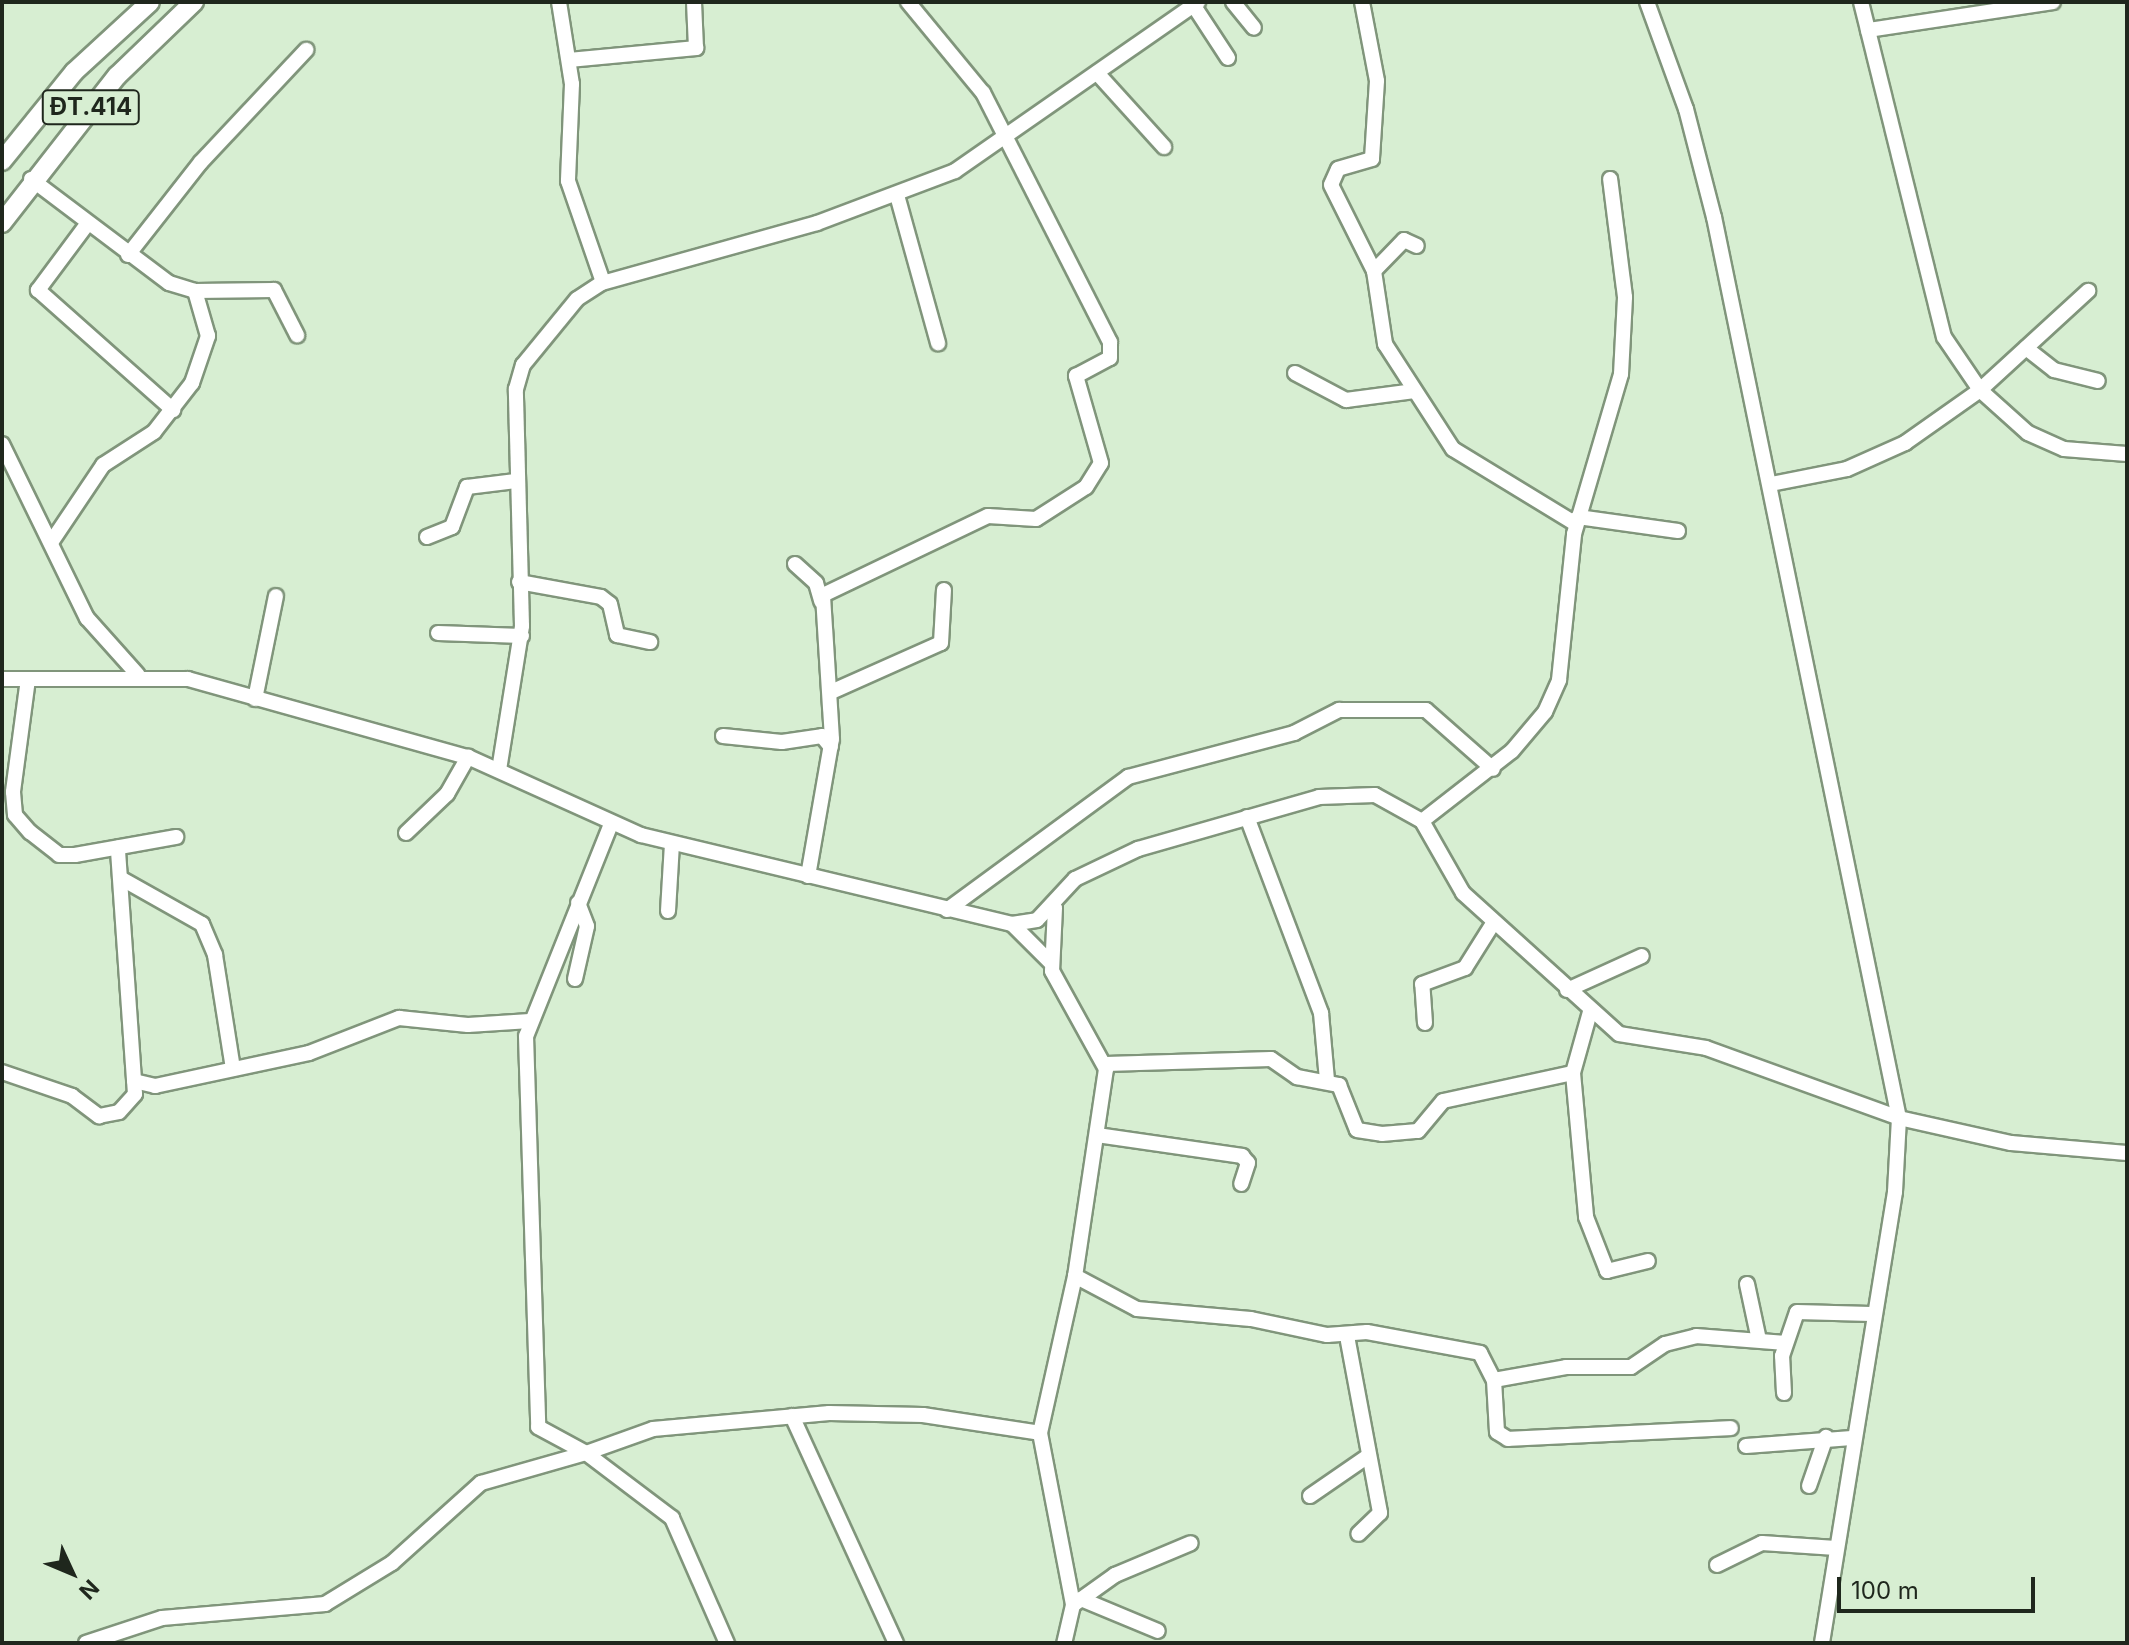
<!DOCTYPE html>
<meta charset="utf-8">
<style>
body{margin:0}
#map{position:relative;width:2129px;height:1645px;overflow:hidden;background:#d7eed2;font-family:Inter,sans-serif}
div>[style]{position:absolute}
.roads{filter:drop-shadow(2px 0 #80957b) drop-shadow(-2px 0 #80957b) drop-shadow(0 2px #80957b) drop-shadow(0 -2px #80957b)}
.minor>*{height:14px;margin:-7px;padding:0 7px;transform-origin:7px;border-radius:7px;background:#fff}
.major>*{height:18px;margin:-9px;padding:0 9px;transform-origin:9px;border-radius:9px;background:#fff}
span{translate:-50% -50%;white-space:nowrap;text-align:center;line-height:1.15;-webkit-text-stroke:7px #d7eed2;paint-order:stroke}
.shield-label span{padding:2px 6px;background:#d7eed2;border:2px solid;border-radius:6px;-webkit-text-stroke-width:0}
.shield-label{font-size:24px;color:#1f271d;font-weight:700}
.frame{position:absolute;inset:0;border:4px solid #1f271d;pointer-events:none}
.north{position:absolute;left:32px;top:1533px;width:80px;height:80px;-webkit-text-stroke:6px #d7eed2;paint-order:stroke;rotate:134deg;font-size:22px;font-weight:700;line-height:32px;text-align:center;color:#1f271d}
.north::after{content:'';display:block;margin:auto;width:28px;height:36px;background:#1f271d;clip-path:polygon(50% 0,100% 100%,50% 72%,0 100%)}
.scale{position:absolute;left:1837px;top:1577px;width:198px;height:36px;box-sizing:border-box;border:4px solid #1f271d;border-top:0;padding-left:10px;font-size:24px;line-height:28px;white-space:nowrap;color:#1f271d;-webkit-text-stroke:6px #d7eed2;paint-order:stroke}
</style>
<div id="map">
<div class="roads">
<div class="minor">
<i style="left:559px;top:2px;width:83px;rotate:81deg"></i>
<i style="left:572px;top:84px;width:97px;rotate:92.4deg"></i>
<i style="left:568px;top:181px;width:107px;rotate:70.9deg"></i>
<i style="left:1233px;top:2px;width:33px;rotate:51deg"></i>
<i style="left:1362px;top:2px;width:80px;rotate:79.2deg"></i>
<i style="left:1377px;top:81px;width:78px;rotate:93.7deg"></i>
<i style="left:1372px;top:159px;width:35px;rotate:164deg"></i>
<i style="left:1338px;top:169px;width:17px;rotate:114deg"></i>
<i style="left:1331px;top:185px;width:96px;rotate:63.4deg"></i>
<i style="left:1374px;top:271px;width:74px;rotate:81.4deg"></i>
<i style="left:1385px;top:344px;width:125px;rotate:57.1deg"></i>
<i style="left:1453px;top:449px;width:144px;rotate:31.4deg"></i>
<i style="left:1647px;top:2px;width:114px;rotate:70deg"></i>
<i style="left:1686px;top:109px;width:112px;rotate:75.5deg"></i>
<i style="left:1714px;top:217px;width:920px;rotate:78.4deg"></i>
<i style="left:1899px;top:1118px;width:74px;rotate:93.1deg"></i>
<i style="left:1895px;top:1192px;width:457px;rotate:99.2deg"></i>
<i style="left:1861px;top:2px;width:345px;rotate:76.1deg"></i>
<i style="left:1944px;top:337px;width:64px;rotate:55.8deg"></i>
<i style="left:1980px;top:390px;width:64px;rotate:41.9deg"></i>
<i style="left:2028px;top:433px;width:39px;rotate:24deg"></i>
<i style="left:2064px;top:449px;width:63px;rotate:4.5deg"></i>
<i style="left:1194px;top:6px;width:62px;rotate:56.8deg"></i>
<i style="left:1868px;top:30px;width:187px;rotate:-8.6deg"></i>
<i style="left:569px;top:60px;width:128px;rotate:-5.4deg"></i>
<i style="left:696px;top:48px;width:46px;rotate:-92.5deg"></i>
<i style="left:1097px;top:73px;width:100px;rotate:47.8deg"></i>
<i style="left:31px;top:179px;width:173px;rotate:37deg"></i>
<i style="left:169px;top:283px;width:27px;rotate:17deg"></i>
<i style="left:195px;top:291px;width:79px;rotate:-0.7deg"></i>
<i style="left:274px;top:290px;width:51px;rotate:62.9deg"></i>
<i style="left:897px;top:195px;width:154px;rotate:74.5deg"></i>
<i style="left:88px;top:223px;width:84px;rotate:126.7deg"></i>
<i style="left:38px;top:290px;width:181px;rotate:41.6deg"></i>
<i style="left:128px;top:255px;width:118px;rotate:-51.9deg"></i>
<i style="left:201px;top:162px;width:154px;rotate:-46.8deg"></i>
<i style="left:1374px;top:271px;width:43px;rotate:-45.9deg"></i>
<i style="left:1404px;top:240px;width:14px;rotate:25deg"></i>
<i style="left:2026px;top:348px;width:36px;rotate:38deg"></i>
<i style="left:2054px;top:370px;width:45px;rotate:14deg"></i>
<i style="left:1295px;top:373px;width:58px;rotate:27.9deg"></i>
<i style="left:1346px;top:400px;width:69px;rotate:-7.5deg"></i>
<i style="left:2px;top:444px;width:194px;rotate:64deg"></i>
<i style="left:87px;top:618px;width:76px;rotate:48.2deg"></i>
<i style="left:1771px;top:484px;width:77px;rotate:-11.2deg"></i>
<i style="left:1847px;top:469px;width:64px;rotate:-24.1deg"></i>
<i style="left:1905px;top:443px;width:92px;rotate:-35.2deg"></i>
<i style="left:1980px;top:390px;width:147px;rotate:-42.5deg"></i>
<i style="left:1578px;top:517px;width:101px;rotate:8deg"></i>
<i style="left:427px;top:537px;width:27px;rotate:-22deg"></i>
<i style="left:452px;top:527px;width:43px;rotate:-69.4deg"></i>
<i style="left:467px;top:487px;width:49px;rotate:-7deg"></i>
<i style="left:52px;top:541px;width:92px;rotate:-56.1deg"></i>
<i style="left:103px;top:465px;width:61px;rotate:-32.9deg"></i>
<i style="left:154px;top:432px;width:62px;rotate:-52.2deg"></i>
<i style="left:192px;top:383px;width:50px;rotate:-71.2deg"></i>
<i style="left:208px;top:336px;width:47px;rotate:-106.1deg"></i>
<i style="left:795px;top:564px;width:28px;rotate:42deg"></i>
<i style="left:816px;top:583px;width:19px;rotate:74deg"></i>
<i style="left:519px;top:582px;width:83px;rotate:10.4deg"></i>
<i style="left:601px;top:597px;width:11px;rotate:38deg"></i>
<i style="left:610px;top:604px;width:32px;rotate:77deg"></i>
<i style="left:617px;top:635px;width:34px;rotate:12deg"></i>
<i style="left:438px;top:633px;width:84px;rotate:2deg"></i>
<i style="left:2px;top:679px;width:186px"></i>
<i style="left:188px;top:679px;width:291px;rotate:15.6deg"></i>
<i style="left:468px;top:757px;width:190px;rotate:24.3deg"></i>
<i style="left:641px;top:835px;width:382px;rotate:13.5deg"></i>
<i style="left:1012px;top:924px;width:25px;rotate:-9deg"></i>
<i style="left:1037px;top:920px;width:56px;rotate:-47.2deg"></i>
<i style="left:1075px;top:879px;width:70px;rotate:-25.5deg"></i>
<i style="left:1138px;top:849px;width:188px;rotate:-16deg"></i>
<i style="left:1319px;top:797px;width:56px;rotate:-2deg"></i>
<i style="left:1375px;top:795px;width:54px;rotate:29deg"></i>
<i style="left:1422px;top:821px;width:83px;rotate:60.3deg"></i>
<i style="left:1463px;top:893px;width:210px;rotate:42.1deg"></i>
<i style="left:1619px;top:1034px;width:88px;rotate:9.1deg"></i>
<i style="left:1706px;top:1048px;width:205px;rotate:19.9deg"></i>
<i style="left:1899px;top:1118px;width:115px;rotate:12.6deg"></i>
<i style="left:2011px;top:1143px;width:116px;rotate:4.9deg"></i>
<i style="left:28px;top:679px;width:114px;rotate:97.6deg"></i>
<i style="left:13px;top:792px;width:23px;rotate:85deg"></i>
<i style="left:15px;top:815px;width:23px;rotate:49deg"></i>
<i style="left:30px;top:832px;width:37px;rotate:38deg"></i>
<i style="left:59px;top:855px;width:16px"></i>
<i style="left:75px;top:855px;width:103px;rotate:-10.1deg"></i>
<i style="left:831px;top:692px;width:120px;rotate:-24deg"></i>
<i style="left:941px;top:643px;width:53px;rotate:-86.8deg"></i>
<i style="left:255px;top:699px;width:105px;rotate:-78.5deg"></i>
<i style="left:723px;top:736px;width:59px;rotate:5.8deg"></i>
<i style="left:782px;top:742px;width:40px;rotate:-8.5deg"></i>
<i style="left:822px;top:736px;width:14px;rotate:51deg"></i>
<i style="left:499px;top:770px;width:146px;rotate:-80.9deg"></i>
<i style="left:522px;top:626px;width:237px;rotate:-91.5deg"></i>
<i style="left:516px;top:389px;width:25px;rotate:-74deg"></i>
<i style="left:523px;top:365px;width:85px;rotate:-50.7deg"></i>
<i style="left:577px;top:299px;width:30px;rotate:-33deg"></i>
<i style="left:602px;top:283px;width:223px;rotate:-15.6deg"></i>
<i style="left:817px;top:223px;width:147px;rotate:-20.6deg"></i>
<i style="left:955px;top:171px;width:296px;rotate:-34.8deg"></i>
<i style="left:1247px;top:817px;width:210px;rotate:69.3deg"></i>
<i style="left:1321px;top:1013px;width:67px;rotate:84.9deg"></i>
<i style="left:1422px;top:821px;width:114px;rotate:-37.9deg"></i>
<i style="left:1512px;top:751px;width:51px;rotate:-49.8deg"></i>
<i style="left:1545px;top:712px;width:35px;rotate:-66deg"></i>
<i style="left:1559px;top:680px;width:147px;rotate:-84.1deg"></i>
<i style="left:1574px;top:534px;width:167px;rotate:-73.6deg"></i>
<i style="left:1621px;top:374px;width:77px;rotate:-87deg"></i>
<i style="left:1625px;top:297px;width:119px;rotate:-97.2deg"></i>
<i style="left:611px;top:824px;width:228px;rotate:111.8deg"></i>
<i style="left:526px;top:1036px;width:391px;rotate:88.2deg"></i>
<i style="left:538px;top:1427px;width:55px;rotate:28.4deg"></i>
<i style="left:586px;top:1453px;width:71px;rotate:-19.7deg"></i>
<i style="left:653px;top:1429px;width:177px;rotate:-5.2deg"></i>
<i style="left:829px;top:1413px;width:94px;rotate:1.2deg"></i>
<i style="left:923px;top:1415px;width:118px;rotate:8.7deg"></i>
<i style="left:1040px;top:1433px;width:161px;rotate:-77.4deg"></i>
<i style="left:406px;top:833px;width:57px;rotate:-43.6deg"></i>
<i style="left:447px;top:794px;width:43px;rotate:-60.4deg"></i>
<i style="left:808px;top:876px;width:139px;rotate:-80.1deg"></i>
<i style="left:832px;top:739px;width:144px;rotate:-93.6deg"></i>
<i style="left:823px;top:595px;width:183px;rotate:-25.6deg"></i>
<i style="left:988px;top:516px;width:48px;rotate:3.6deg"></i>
<i style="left:1036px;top:519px;width:59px;rotate:-32.6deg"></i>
<i style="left:1086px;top:487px;width:28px;rotate:-58deg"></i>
<i style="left:1101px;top:463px;width:91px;rotate:-106deg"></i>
<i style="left:1076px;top:376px;width:38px;rotate:-28deg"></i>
<i style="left:1110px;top:358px;width:16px;rotate:-90deg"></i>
<i style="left:1110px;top:342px;width:280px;rotate:-117deg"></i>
<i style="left:983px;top:93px;width:118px;rotate:-129.5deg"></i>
<i style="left:122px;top:879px;width:92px;rotate:29.4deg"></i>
<i style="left:202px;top:924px;width:34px;rotate:67deg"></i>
<i style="left:215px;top:955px;width:115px;rotate:81deg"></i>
<i style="left:1055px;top:908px;width:63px;rotate:92.7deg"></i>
<i style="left:1052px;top:971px;width:112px;rotate:61.1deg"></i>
<i style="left:1106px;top:1069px;width:209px;rotate:98.5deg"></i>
<i style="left:1075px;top:1276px;width:70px;rotate:28deg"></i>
<i style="left:1137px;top:1309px;width:114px;rotate:5deg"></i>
<i style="left:1251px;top:1319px;width:78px;rotate:11.9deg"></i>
<i style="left:1327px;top:1335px;width:40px;rotate:-4.3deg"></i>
<i style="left:1367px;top:1332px;width:115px;rotate:10.5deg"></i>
<i style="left:1480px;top:1353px;width:30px;rotate:63deg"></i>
<i style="left:1494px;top:1380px;width:52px;rotate:86.7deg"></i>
<i style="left:1497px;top:1432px;width:13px;rotate:32deg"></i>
<i style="left:1508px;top:1439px;width:223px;rotate:-2.8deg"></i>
<i style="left:947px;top:910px;width:225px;rotate:-36.3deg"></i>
<i style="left:1128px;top:777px;width:172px;rotate:-14.8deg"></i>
<i style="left:1294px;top:733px;width:51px;rotate:-27.1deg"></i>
<i style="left:1339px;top:710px;width:87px"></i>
<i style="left:1426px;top:710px;width:89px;rotate:41.4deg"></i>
<i style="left:668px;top:911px;width:68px;rotate:-86.6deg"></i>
<i style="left:1012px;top:924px;width:55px;rotate:45deg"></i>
<i style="left:575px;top:979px;width:54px;rotate:-77.2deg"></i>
<i style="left:587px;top:926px;width:25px;rotate:-111deg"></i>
<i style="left:1567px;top:990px;width:82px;rotate:-24.4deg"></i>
<i style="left:1590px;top:1012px;width:63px;rotate:105.6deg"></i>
<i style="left:1573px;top:1073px;width:145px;rotate:84.8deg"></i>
<i style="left:1586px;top:1217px;width:58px;rotate:68.7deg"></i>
<i style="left:1607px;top:1271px;width:42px;rotate:-13.7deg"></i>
<i style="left:1425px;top:1023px;width:39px;rotate:-94deg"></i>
<i style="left:1422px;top:984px;width:46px;rotate:-20.4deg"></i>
<i style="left:1465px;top:968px;width:54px;rotate:-57.8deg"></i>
<i style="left:1106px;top:1064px;width:165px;rotate:-1.7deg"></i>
<i style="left:1271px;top:1059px;width:32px;rotate:35deg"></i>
<i style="left:1297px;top:1077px;width:43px;rotate:10.8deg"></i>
<i style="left:1339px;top:1085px;width:48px;rotate:68.2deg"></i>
<i style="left:1357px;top:1130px;width:25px;rotate:9deg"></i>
<i style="left:1382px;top:1134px;width:36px;rotate:-5deg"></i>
<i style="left:1418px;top:1131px;width:39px;rotate:-50deg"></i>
<i style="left:1443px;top:1101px;width:133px;rotate:-12.2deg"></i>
<i style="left:2px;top:1072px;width:74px;rotate:18.9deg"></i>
<i style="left:72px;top:1096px;width:34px;rotate:37deg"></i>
<i style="left:99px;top:1116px;width:20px;rotate:-11deg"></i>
<i style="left:119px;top:1112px;width:24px;rotate:-48deg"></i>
<i style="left:135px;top:1094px;width:247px;rotate:-94deg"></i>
<i style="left:134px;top:1081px;width:22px;rotate:13deg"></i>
<i style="left:155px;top:1086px;width:157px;rotate:-12.1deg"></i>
<i style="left:309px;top:1053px;width:97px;rotate:-21.3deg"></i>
<i style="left:399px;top:1018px;width:69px;rotate:5.8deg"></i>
<i style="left:468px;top:1025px;width:62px;rotate:-3.7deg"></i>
<i style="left:1097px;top:1135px;width:147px;rotate:8.2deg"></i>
<i style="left:1242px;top:1156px;width:9px;rotate:49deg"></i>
<i style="left:1248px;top:1163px;width:22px;rotate:108deg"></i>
<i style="left:1747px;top:1284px;width:57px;rotate:77.9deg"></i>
<i style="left:1347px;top:1336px;width:180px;rotate:79.4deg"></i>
<i style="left:1380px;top:1513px;width:30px;rotate:136deg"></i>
<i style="left:1494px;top:1380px;width:73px;rotate:-10.2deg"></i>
<i style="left:1566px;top:1367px;width:65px"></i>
<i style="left:1631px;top:1367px;width:41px;rotate:-34.1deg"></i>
<i style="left:1665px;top:1344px;width:32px;rotate:-14deg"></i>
<i style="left:1696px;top:1336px;width:90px;rotate:4.4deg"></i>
<i style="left:1784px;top:1393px;width:37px;rotate:-93deg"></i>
<i style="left:1782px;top:1356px;width:46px;rotate:-71.2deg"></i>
<i style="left:1797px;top:1312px;width:74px;rotate:1.5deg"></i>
<i style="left:792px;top:1416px;width:250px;rotate:65.4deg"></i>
<i style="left:1040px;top:1433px;width:175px;rotate:79.1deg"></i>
<i style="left:1073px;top:1605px;width:39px;rotate:103deg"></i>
<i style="left:1746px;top:1446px;width:106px;rotate:-4.3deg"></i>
<i style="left:1809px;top:1486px;width:52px;rotate:-70.9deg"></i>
<i style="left:1310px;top:1496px;width:67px;rotate:-34.6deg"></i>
<i style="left:1717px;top:1565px;width:50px;rotate:-26.1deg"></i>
<i style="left:1762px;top:1543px;width:74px;rotate:3.9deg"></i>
<i style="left:1081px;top:1599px;width:83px;rotate:22.6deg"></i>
<i style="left:1073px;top:1605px;width:52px;rotate:-35.5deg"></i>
<i style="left:1115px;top:1575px;width:82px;rotate:-22.8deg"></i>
<i style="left:86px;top:1643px;width:80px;rotate:-18.2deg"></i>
<i style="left:162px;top:1618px;width:164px;rotate:-4.9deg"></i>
<i style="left:325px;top:1604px;width:79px;rotate:-31.5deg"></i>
<i style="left:392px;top:1563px;width:120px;rotate:-42deg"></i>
<i style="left:481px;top:1483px;width:109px;rotate:-15.9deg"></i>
<i style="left:586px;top:1453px;width:108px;rotate:37.1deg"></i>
<i style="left:672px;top:1518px;width:137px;rotate:66.3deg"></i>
</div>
<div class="major">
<i style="left:2px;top:161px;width:114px;rotate:-51deg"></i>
<i style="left:74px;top:72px;width:103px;rotate:-42.6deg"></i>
<i style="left:2px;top:223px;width:187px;rotate:-52deg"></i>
<i style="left:117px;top:76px;width:107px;rotate:-43.9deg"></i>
</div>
</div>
<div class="shield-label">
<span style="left:91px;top:107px">ĐT.414</span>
</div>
<div class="frame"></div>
<div class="north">N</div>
<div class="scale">100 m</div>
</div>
